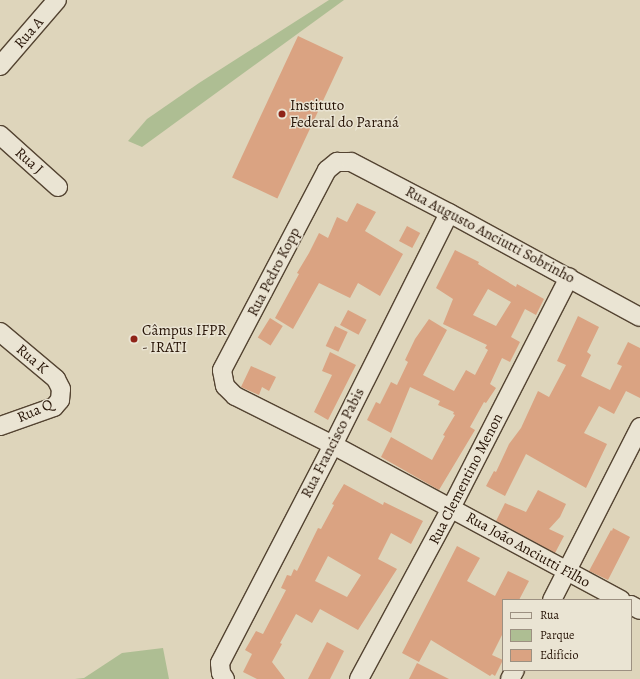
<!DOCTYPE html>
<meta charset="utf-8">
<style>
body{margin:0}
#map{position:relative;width:640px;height:679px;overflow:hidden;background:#ded5bb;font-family:Alegreya,serif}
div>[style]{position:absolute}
.green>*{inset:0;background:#aebe93}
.building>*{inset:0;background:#daa382;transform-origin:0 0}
.roads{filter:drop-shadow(1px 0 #544432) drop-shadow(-1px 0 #544432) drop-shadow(0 1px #544432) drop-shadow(0 -1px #544432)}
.street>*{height:18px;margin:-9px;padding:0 9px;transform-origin:9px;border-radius:9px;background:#eae4d3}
.dots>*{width:11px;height:11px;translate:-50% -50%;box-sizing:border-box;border:2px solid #eae4d3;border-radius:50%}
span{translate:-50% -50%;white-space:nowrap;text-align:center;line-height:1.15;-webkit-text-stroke:3px #eae4d3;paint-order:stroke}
.street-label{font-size:15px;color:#261305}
.poi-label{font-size:15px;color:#261305}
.left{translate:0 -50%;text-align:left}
.legend{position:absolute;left:502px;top:599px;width:130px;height:72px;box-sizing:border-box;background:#eae4d3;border:1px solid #9c9081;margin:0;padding:5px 7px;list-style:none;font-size:12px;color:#261305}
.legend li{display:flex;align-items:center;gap:8px;height:20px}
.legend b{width:20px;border:1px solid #9c9081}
</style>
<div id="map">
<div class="green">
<i style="clip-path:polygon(329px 0,344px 0,142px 147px,128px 141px,147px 119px,199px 83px)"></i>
<i style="clip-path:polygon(163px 648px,169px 679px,75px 679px,84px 678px,122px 653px)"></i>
</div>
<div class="building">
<i style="left:298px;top:36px;width:50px;height:156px;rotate:25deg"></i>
<i style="clip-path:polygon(357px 203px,376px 212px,365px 231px,403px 254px,380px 296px,358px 283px,350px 298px,319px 283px,293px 329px,275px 318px,299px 274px,297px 273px,309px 253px,319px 233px,328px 238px,337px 217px,347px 222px)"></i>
<i style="left:407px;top:226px;width:15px;height:17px;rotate:28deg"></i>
<i style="clip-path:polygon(evenodd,455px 250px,479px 262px,478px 264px,516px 287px,517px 284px,544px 299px,536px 315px,525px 309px,511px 337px,520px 342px,510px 362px,502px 358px,490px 384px,496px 388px,486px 403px,484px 402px,470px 427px,475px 430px,439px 490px,381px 457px,391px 437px,432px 460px,445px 436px,443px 435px,455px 415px,453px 414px,454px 412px,438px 405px,440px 401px,410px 387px,391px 433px,367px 420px,376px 402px,380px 404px,391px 382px,397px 385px,408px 362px,405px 360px,415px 339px,429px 319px,447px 330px,423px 375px,454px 391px,466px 370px,475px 375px,488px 350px,485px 348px,487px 345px,443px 324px,453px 299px,436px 288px,455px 250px,488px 289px,511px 302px,496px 326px,473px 315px,488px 289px)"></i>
<i style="left:348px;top:310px;width:21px;height:17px;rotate:28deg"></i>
<i style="clip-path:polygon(578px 316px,599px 327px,587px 352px,591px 355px,581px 376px,610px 390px,622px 366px,617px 364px,628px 342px,640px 348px,640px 398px,626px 391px,614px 414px,599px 406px,584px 433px,607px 444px,586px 488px,526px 454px,505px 496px,486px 486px,494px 471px,496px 472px,509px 444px,521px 428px,538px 391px,549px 397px,566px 365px,557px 361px)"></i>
<i style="left:270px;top:318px;width:15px;height:23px;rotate:32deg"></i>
<i style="left:335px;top:326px;width:14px;height:22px;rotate:25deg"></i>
<i style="clip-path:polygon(330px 352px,356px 365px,328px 420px,314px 412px,332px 375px,322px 371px)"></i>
<i style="clip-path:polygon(251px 366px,276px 377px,269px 391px,262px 387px,259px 395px,241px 387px)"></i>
<i style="clip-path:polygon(evenodd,344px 484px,383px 505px,384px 502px,423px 521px,411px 544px,391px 533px,378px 559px,397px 569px,358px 630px,320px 609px,312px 623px,296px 614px,280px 643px,282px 644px,272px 662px,285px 679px,257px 679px,243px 672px,252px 654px,245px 650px,256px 631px,263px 634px,286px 590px,281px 588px,287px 575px,291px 576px,294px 569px,297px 571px,318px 528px,321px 529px,334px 505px,332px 504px,344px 484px,328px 556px,361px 575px,347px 597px,315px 581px,328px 556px)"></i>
<i style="clip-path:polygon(538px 490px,566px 504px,560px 517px,549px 529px,564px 536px,555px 553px,496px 521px,505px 503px,526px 512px)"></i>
<i style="clip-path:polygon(613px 528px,630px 537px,608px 580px,589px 571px,611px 530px,612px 531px)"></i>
<i style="clip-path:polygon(457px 546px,480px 558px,467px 581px,495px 596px,508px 571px,529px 581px,519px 600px,503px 600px,503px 633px,492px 655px,503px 660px,495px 676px,492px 674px,490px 676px,431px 640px,419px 662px,402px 653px)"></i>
<i style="clip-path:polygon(327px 642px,344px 651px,330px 679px,308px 679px)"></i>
<i style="clip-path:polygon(417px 663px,449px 679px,409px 679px)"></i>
</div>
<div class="roads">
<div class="street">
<i style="left:0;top:66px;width:87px;rotate:-49.2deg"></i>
<i style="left:0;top:135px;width:78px;rotate:41.9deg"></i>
<i style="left:0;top:332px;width:73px;rotate:40deg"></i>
<i style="left:56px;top:379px;width:11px;rotate:63deg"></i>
<i style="left:61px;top:389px;width:11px;rotate:95deg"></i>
<i style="left:60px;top:400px;width:9px;rotate:131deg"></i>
<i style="left:54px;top:407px;width:57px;rotate:160.6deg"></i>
<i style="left:552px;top:600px;width:194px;rotate:-63deg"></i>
<i style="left:621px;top:600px;width:327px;rotate:-151.7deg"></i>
<i style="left:333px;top:445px;width:110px;rotate:-153.4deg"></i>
<i style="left:235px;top:396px;width:14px;rotate:-135deg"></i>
<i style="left:225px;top:386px;width:16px;rotate:-101deg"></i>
<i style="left:222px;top:370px;width:226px;rotate:-62.3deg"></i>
<i style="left:327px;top:170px;width:13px;rotate:-39deg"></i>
<i style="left:337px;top:162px;width:14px"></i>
<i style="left:351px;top:162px;width:110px;rotate:27.5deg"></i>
<i style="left:449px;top:213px;width:217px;rotate:28.6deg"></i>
<i style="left:631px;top:605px;width:10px;rotate:29deg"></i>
<i style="left:225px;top:679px;width:7px;rotate:-124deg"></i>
<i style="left:221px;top:673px;width:10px;rotate:-96deg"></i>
<i style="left:220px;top:663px;width:246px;rotate:-62.6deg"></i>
<i style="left:333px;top:445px;width:259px;rotate:-63.4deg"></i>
<i style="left:359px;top:679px;width:194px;rotate:-61.7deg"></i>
<i style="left:451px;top:508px;width:259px;rotate:-62.9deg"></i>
<i style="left:510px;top:679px;width:10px;rotate:-61deg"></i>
</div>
</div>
<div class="dots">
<i style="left:282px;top:114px;background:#8f2418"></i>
<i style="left:134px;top:339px;background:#8f2418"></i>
</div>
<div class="street-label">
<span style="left:29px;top:33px;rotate:-49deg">Rua A</span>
<span style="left:29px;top:161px;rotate:42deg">Rua J</span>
<span style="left:490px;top:235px;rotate:28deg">Rua Augusto Anciutti Sobrinho</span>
<span style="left:274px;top:272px;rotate:-63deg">Rua Pedro Kopp</span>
<span style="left:32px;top:359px;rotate:41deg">Rua K</span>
<span style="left:35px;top:411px;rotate:-24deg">Rua Q</span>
<span style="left:333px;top:443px;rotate:-63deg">Rua Francisco Pabis</span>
<span style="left:466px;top:479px;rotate:-63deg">Rua Clementino Menon</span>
<span style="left:528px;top:550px;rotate:29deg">Rua João Anciutti Filho</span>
</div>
<div class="poi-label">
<span class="left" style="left:290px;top:114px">Instituto<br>Federal do Paraná</span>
<span class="left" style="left:142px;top:339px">Câmpus IFPR<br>- IRATI</span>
</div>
<ul class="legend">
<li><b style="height:5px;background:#eae4d3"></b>Rua</li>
<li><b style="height:11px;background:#aebe93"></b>Parque</li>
<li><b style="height:11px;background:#daa382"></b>Edifício</li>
</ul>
</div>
